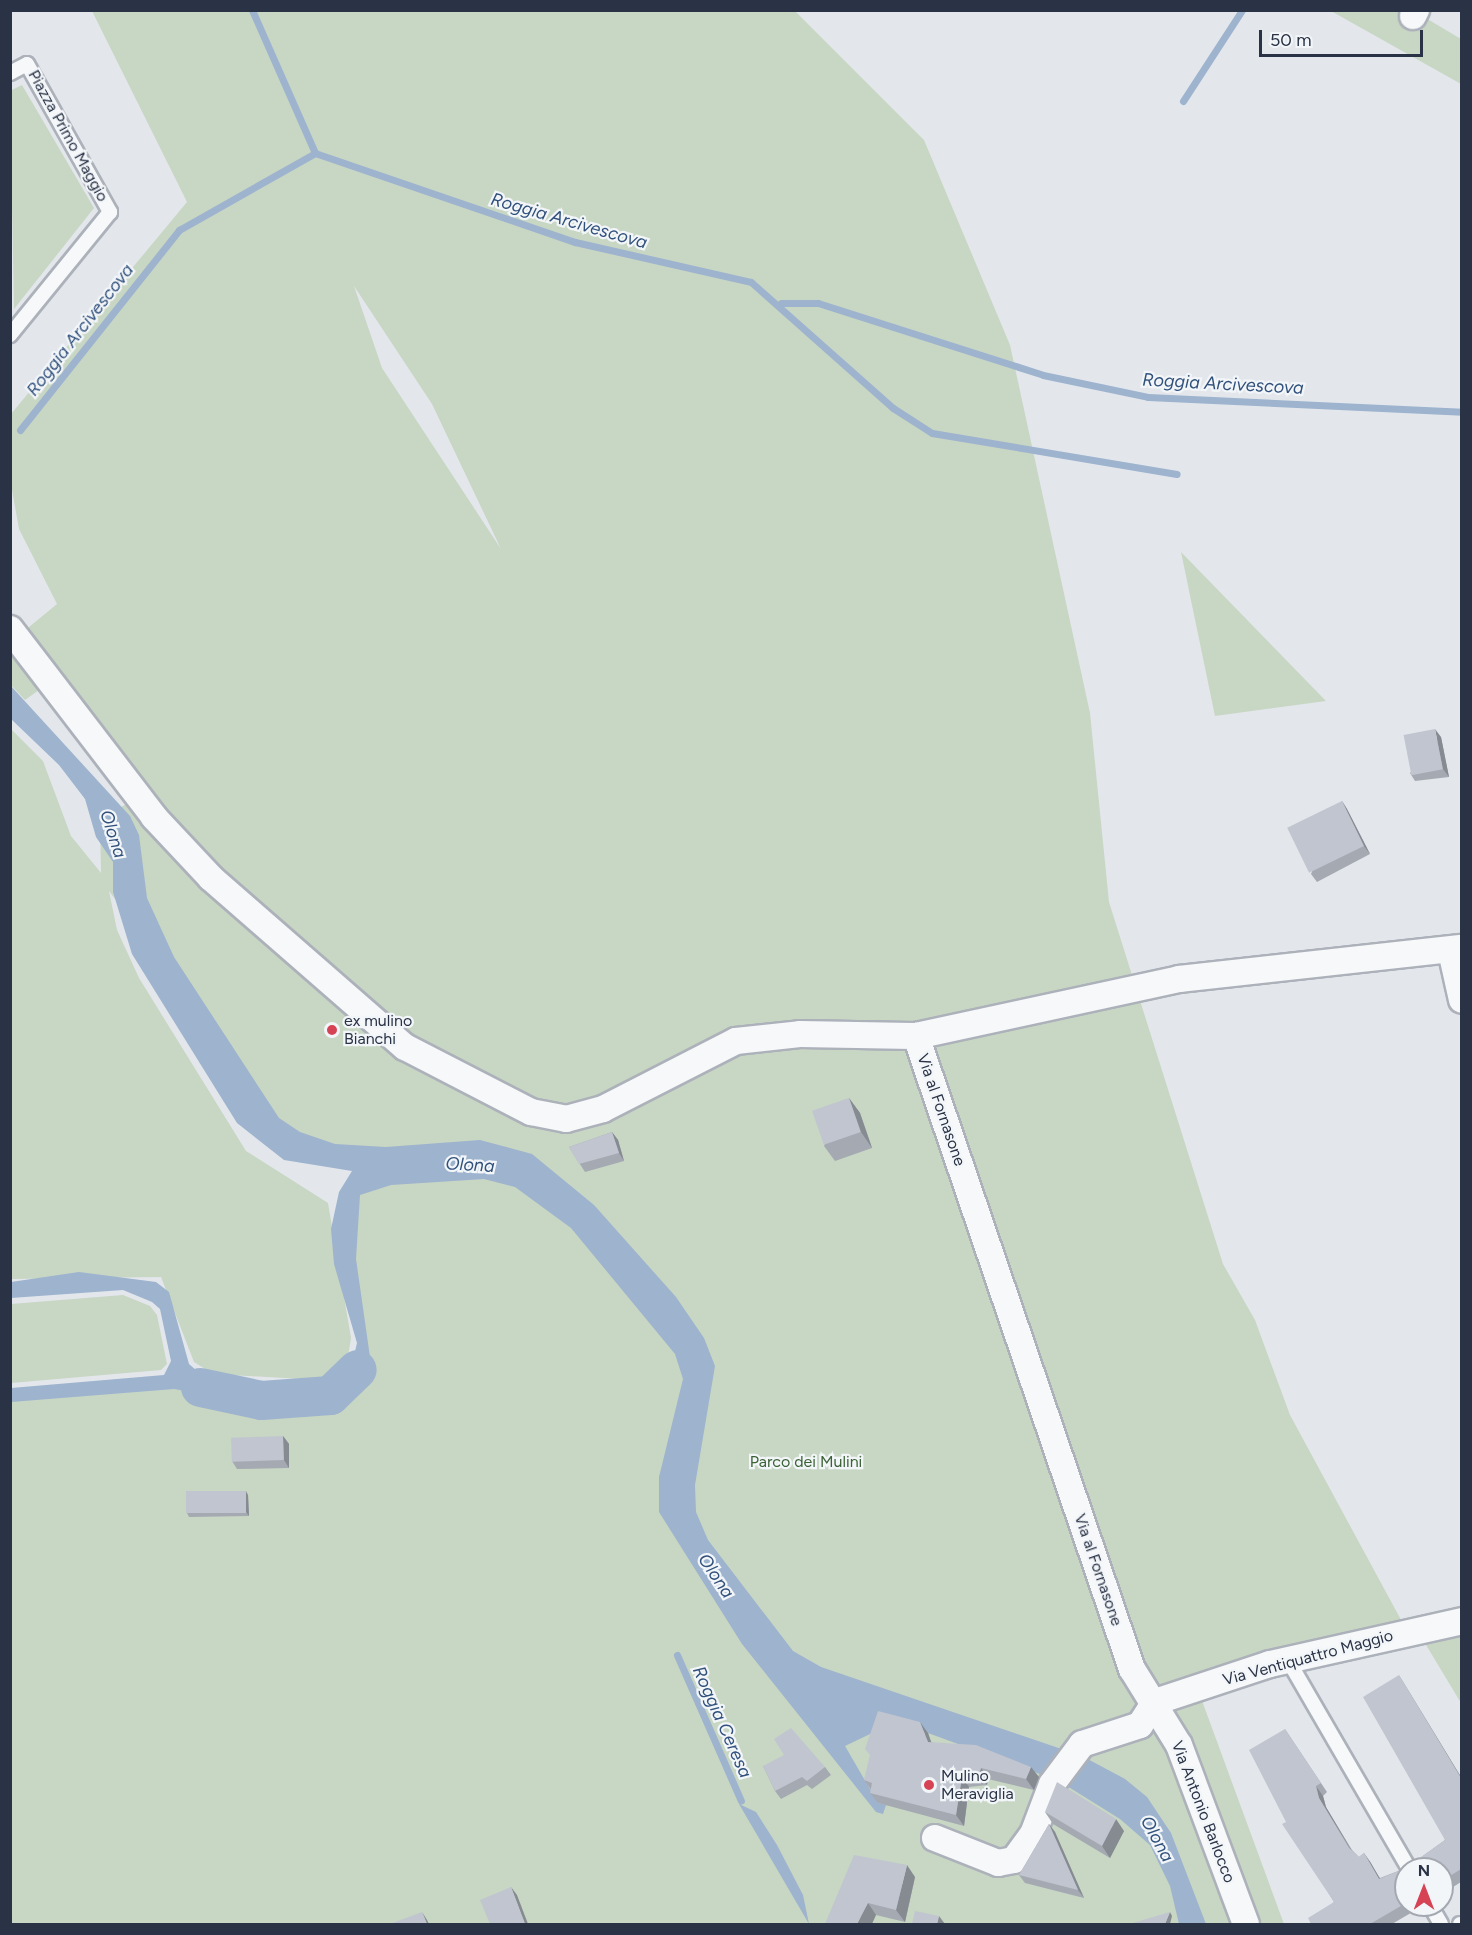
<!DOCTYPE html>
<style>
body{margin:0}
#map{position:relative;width:1472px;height:1935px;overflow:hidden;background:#e3e7ec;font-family:Figtree,sans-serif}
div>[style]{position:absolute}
.green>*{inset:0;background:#c8d6c4}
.water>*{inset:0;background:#9db3ce}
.stream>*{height:7px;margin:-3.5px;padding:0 3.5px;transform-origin:3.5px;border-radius:3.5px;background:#9db3ce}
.river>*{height:39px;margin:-19.5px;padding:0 19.5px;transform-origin:19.5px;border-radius:19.5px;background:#9db3ce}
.roads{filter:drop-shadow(2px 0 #acb1ba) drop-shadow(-2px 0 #acb1ba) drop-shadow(0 2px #acb1ba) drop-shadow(0 -2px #acb1ba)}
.service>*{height:14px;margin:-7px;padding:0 7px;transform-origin:7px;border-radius:7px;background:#f7f8fa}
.minor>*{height:26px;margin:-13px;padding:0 13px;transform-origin:13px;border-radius:13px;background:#f7f8fa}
.wall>*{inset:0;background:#a5a9b2}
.shaded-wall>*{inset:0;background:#868a91}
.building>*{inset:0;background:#c0c5cf;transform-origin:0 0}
.dots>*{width:16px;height:16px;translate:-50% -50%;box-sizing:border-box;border:3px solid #f3f6f9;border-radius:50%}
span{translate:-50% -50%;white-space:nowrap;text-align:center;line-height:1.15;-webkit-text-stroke:4.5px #f3f6f9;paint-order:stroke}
.street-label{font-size:16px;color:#2a3346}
.poi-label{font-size:16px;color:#2a3346}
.left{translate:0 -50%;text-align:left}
.park-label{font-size:16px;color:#3d6236}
.water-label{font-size:18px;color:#31517c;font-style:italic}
.frame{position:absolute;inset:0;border:12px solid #2a3346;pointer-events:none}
.north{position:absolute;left:1394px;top:1857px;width:60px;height:60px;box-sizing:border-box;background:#f3f6f9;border:2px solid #a3a8b1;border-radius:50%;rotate:0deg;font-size:16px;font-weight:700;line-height:24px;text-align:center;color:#2a3346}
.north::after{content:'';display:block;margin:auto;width:21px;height:27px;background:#d64355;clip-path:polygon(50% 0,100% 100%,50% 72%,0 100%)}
.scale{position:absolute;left:1259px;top:30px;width:164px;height:27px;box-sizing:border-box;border:3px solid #2a3346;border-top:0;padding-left:8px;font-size:18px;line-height:21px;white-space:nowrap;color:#2a3346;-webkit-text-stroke:4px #f3f6f9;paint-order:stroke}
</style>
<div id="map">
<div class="green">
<i style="clip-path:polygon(evenodd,92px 11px,795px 11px,924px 140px,1010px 345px,1090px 713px,1109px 902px,1223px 1264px,1255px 1320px,1290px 1415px,1413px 1642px,1201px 1698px,1284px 1924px,11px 1924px,11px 1393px,188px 1374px,256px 1390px,300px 1391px,347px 1373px,360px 1351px,342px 1223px,359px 1171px,235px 1115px,174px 977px,109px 891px,117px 930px,139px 978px,246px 1151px,328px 1203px,351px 1338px,347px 1363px,321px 1380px,213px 1374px,194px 1362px,161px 1277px,11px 1279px,10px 728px,43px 761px,71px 836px,101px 873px,100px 822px,143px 792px,23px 632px,57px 604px,19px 529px,11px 484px,11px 414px,187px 202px,92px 11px,354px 286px,432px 404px,501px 549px,382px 368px,354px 286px)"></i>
<i style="clip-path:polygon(1331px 11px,1414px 11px,1461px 39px,1461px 84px)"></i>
<i style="clip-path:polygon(22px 85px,94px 208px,14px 309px,10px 91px)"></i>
<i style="clip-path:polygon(1181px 552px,1326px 701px,1215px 716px)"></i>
<i style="clip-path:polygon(10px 643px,46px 685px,25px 700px,11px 685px)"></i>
<i style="clip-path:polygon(123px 1295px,150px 1306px,157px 1315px,167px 1364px,161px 1370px,11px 1383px,11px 1304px)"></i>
<i style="clip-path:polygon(1461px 1622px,1461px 1703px,1417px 1630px)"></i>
</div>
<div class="water">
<i style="clip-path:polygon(10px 685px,130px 816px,139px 835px,147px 898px,174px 957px,279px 1118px,300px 1132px,335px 1144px,386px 1147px,480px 1140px,532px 1154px,594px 1205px,676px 1297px,704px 1338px,715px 1366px,695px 1485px,696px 1512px,708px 1540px,793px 1651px,821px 1667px,1082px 1756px,1125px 1779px,1147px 1797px,1171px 1833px,1206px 1924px,1179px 1924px,1170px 1886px,1150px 1845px,1120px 1819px,1059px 1781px,928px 1733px,893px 1723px,845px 1746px,878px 1803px,886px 1805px,883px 1814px,876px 1812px,742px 1644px,659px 1512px,659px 1477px,683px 1379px,675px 1354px,571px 1228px,515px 1187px,484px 1179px,391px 1185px,360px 1195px,356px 1259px,370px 1357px,357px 1387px,323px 1396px,228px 1398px,174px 1389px,11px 1402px,11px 1388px,164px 1375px,171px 1361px,160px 1309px,152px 1302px,123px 1290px,11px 1298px,11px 1282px,79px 1272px,156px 1282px,169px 1292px,189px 1364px,205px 1378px,229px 1384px,330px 1380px,352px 1364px,357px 1343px,334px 1264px,331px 1229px,339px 1192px,352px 1171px,284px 1160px,237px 1123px,132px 954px,113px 892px,113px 862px,96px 837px,85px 799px,59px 765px,11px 719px)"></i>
<i style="clip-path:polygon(739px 1804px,756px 1812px,777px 1845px,803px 1895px,809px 1924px)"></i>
</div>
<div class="stream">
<i style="left:252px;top:10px;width:156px;rotate:66.2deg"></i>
<i style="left:1183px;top:101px;width:108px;rotate:-57deg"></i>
<i style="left:781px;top:303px;width:37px"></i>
<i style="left:818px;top:303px;width:236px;rotate:17.7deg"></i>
<i style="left:1043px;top:375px;width:107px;rotate:11.8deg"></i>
<i style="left:1148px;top:397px;width:314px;rotate:2.7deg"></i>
<i style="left:20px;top:430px;width:256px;rotate:-51.5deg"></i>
<i style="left:179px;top:230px;width:156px;rotate:-29.5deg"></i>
<i style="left:315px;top:153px;width:275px;rotate:18.9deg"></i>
<i style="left:575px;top:242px;width:180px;rotate:12.8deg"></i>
<i style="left:751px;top:282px;width:190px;rotate:41.6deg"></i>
<i style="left:893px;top:408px;width:46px;rotate:32.7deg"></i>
<i style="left:932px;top:433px;width:248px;rotate:9.5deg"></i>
<i style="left:677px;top:1655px;width:159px;rotate:66.3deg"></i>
</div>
<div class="river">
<i style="left:200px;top:1387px;width:62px;rotate:12deg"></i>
<i style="left:261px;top:1400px;width:69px;rotate:-4.1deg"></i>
<i style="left:330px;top:1395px;width:37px;rotate:-44deg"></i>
</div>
<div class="roads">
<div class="service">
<i style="left:10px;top:73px;width:19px;rotate:-28deg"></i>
<i style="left:27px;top:64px;width:170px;rotate:60.7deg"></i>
<i style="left:110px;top:212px;width:159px;rotate:129.1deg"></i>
<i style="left:1288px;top:1660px;width:241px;rotate:59.9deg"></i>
<i style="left:1430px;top:1905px;width:22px;rotate:60deg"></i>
<i style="left:1460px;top:1924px;width:2px"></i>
</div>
<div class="minor">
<i style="left:1413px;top:16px;width:7px;rotate:-63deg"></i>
<i style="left:10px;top:629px;width:237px;rotate:52.5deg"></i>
<i style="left:154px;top:817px;width:83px;rotate:46.9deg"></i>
<i style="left:211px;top:878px;width:257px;rotate:41.1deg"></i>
<i style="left:405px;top:1047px;width:142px;rotate:27.3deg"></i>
<i style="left:531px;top:1112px;width:36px;rotate:11deg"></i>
<i style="left:566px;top:1119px;width:38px;rotate:-15deg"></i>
<i style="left:603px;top:1109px;width:149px;rotate:-27.1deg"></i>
<i style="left:736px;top:1041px;width:64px;rotate:-6.2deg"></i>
<i style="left:800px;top:1034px;width:116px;rotate:1deg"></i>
<i style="left:916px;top:1036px;width:269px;rotate:-12.2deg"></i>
<i style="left:1179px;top:979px;width:285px;rotate:-6.3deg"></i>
<i style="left:1451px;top:951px;width:50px;rotate:77.3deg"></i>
<i style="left:916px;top:1036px;width:669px;rotate:71.16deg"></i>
<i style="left:1132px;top:1669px;width:89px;rotate:58.3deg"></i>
<i style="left:1179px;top:1745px;width:191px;rotate:69.5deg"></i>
<i style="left:1155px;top:1702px;width:121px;rotate:-18.3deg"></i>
<i style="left:1270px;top:1664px;width:197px;rotate:-12.6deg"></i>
<i style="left:935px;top:1838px;width:68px;rotate:21.6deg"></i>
<i style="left:998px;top:1863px;width:16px;rotate:-11deg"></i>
<i style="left:1014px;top:1860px;width:32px;rotate:-54deg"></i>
<i style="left:1033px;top:1834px;width:53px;rotate:-69.2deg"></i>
<i style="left:1052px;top:1784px;width:50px;rotate:-53.1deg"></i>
<i style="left:1082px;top:1744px;width:61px;rotate:-18.1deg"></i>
<i style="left:1140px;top:1725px;width:27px;rotate:-57deg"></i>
</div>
</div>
<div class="wall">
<i style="clip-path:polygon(1441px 737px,1449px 777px,1415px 781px,1410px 773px)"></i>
<i style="clip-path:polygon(1342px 801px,1347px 809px,1370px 854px,1317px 882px,1311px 874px)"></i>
<i style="clip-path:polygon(849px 1098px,860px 1113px,872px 1148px,835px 1161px,824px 1146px)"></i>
<i style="clip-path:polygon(612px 1132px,618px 1140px,624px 1161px,585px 1172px,569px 1147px)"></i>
<i style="clip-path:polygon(283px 1436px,289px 1444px,289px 1468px,237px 1469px,232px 1461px)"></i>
<i style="clip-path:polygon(248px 1495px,249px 1516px,189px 1517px,187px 1513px)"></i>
<i style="clip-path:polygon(1399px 1675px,1461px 1777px,1461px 1882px,1442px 1894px,1442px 1869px,1406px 1869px,1406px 1905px,1422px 1905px,1421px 1907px,1392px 1924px,1311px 1924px,1334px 1902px,1286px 1822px,1285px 1729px,1327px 1792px,1323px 1796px,1326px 1807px,1352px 1850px,1359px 1857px,1364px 1853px,1380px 1878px,1406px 1868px,1445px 1840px)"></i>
<i style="clip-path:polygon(928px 1733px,931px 1742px,1039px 1777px,1034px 1790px,988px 1779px,987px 1785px,969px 1787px,964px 1826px,878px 1803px,870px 1793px,871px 1790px,864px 1780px)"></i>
<i style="clip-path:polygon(763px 1766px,825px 1767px,831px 1775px,812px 1789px,807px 1785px,781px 1799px,775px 1791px)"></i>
<i style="clip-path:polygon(1045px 1812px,1124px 1831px,1110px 1858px,1053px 1824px)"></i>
<i style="clip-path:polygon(1049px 1824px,1055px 1832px,1084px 1898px,1025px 1883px,1019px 1875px)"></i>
<i style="clip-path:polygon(915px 1877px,905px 1922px,876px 1915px,825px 1924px)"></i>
</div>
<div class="shaded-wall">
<i style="clip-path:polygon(1435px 729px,1441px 737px,1449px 777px,1443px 769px)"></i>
<i style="clip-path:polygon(1342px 801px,1347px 809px,1370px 854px,1364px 846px)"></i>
<i style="clip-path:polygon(849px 1098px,860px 1113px,872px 1148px,861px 1132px)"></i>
<i style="clip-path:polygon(612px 1132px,618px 1140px,624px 1161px,619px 1153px)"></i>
<i style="clip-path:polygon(283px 1436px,289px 1444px,289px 1468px,284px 1460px)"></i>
<i style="clip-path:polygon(246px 1491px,248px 1495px,249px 1516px,246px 1512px)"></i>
<i style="clip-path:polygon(1399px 1675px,1461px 1777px,1461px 1778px)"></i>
<i style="clip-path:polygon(920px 1722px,928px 1733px,935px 1753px,928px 1742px)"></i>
<i style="clip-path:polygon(1031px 1767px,1039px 1777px,1034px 1790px,1026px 1779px)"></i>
<i style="clip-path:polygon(981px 1768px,988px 1779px,987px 1785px,979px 1775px)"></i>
<i style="clip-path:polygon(962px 1777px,969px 1787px,964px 1826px,956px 1815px)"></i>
<i style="clip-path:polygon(1316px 1786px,1323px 1796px,1326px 1807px,1356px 1858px,1319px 1798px)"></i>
<i style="clip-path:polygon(1116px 1819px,1124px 1831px,1110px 1858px,1102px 1846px)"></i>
<i style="clip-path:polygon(1049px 1824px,1055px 1832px,1084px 1898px,1078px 1890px)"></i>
<i style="clip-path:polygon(1364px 1853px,1371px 1863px,1385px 1888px,1379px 1879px)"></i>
<i style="clip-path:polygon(907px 1865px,915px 1877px,905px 1922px,896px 1910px)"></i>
<i style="clip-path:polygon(511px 1887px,517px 1895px,528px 1924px,525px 1924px)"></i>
<i style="clip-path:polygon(868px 1903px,876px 1915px,872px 1924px,857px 1924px)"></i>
<i style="clip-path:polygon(422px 1912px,427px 1920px,429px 1924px,427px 1924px)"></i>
<i style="clip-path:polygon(1170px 1912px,1172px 1916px,1170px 1924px,1165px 1924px)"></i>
<i style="clip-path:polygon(939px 1916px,945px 1924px,937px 1924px)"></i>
</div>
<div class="building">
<i style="left:1435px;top:729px;width:41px;height:32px;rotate:79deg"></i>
<i style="left:1342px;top:801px;width:50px;height:61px;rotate:64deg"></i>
<i style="left:849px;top:1098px;width:36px;height:39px;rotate:71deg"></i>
<i style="clip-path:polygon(612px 1132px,619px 1153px,579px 1164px,569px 1147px)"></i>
<i style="left:283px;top:1436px;width:24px;height:52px;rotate:88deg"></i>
<i style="left:186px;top:1491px;width:60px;height:22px"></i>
<i style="clip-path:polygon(1399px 1675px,1461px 1778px,1461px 1869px,1442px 1881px,1442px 1869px,1406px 1869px,1406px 1903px,1370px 1924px,1311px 1924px,1308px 1918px,1334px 1902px,1282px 1824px,1286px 1822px,1249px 1750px,1285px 1729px,1321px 1783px,1316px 1786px,1319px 1798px,1349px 1848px,1359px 1857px,1364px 1853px,1379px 1879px,1406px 1868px,1445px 1840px,1363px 1697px)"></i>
<i style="clip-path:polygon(878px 1711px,920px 1722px,928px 1742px,976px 1745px,1031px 1767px,1026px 1779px,981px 1768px,979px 1775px,962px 1777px,956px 1815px,870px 1793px,872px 1783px,864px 1780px,870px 1755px,865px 1749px)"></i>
<i style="clip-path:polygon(791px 1728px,825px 1767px,807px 1781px,802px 1777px,775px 1791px,763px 1766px,784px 1755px,774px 1739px)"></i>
<i style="clip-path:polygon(1057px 1782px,1116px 1819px,1102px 1846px,1045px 1812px)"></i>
<i style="clip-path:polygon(1049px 1824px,1078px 1890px,1019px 1875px)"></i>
<i style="clip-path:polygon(854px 1855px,907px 1865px,896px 1910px,868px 1903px,857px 1924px,825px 1924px)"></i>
<i style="clip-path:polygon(511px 1887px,525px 1924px,490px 1924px,480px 1900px)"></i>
<i style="clip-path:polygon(915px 1911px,939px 1916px,937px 1924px,912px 1924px)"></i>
<i style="clip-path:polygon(422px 1912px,427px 1924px,390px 1924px)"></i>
<i style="clip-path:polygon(1170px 1912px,1165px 1924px,1135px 1924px,1133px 1923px)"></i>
</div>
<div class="dots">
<i style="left:332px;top:1030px;background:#d64355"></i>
<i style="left:929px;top:1785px;background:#d64355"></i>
</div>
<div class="street-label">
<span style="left:68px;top:136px;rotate:61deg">Piazza Primo Maggio</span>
<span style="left:941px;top:1110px;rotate:71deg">Via al Fornasone</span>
<span style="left:1098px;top:1570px;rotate:71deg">Via al Fornasone</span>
<span style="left:1308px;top:1658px;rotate:-15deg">Via Ventiquattro Maggio</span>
<span style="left:1203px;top:1812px;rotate:69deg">Via Antonio Barlocco</span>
</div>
<div class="poi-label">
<span class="left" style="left:344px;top:1030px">ex mulino<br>Bianchi</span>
<span class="left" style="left:941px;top:1785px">Mulino<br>Meraviglia</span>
</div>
<div class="park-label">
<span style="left:806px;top:1462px">Parco dei Mulini</span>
</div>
<div class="water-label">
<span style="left:569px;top:221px;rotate:16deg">Roggia Arcivescova</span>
<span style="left:80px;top:330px;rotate:-52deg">Roggia Arcivescova</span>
<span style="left:1223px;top:384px;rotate:3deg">Roggia Arcivescova</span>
<span style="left:113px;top:834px;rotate:72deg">Olona</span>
<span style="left:470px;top:1165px;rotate:3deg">Olona</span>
<span style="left:716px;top:1576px;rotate:56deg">Olona</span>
<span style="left:722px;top:1722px;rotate:66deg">Roggia Ceresa</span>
<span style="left:1157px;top:1839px;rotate:61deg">Olona</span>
</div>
<div class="frame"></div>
<div class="north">N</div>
<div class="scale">50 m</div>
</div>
